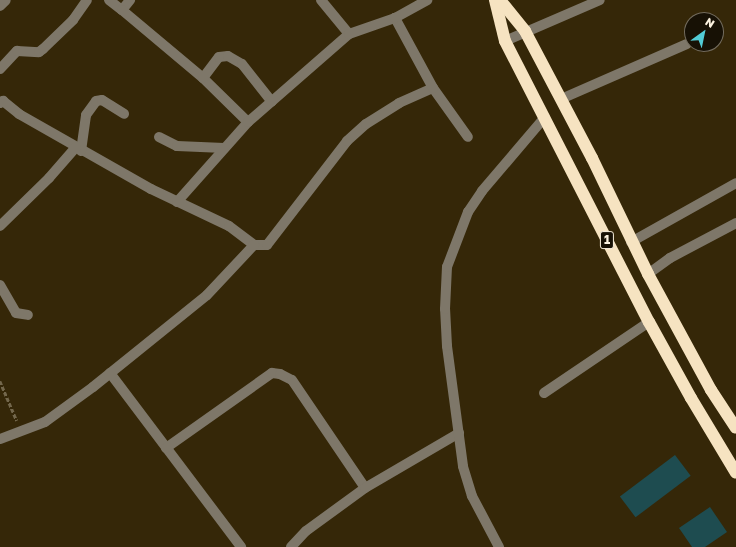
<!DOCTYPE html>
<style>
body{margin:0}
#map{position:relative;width:736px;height:547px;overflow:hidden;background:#352708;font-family:"Golos Text",sans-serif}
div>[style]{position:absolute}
.building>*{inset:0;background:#1e4c50;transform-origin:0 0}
.path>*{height:2.5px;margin-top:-1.25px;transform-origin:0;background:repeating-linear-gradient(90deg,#73674c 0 4px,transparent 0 6px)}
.minor>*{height:10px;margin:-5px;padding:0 5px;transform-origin:5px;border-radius:5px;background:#7e7769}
.highway>*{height:12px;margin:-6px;padding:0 6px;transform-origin:6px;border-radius:6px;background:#f6e3c1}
span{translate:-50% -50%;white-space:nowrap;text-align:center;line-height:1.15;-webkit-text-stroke:3px #171105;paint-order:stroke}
.shield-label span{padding:1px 3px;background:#171105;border:1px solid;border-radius:3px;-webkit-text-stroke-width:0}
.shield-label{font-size:12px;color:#fbf2e0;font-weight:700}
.north{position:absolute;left:684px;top:12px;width:40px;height:40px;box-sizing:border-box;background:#171105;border:1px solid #726b5d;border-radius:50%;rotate:33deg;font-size:11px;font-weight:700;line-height:16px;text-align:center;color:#fbf2e0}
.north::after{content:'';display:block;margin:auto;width:14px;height:18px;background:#52ccd6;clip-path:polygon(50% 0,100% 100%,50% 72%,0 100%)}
</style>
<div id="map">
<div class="building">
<i style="left:675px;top:455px;width:26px;height:69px;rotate:53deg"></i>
<i style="clip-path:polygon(710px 507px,727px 532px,705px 547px,692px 547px,679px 528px)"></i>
</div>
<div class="path">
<i style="left:0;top:381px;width:43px;rotate:67deg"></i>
</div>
<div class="minor">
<i style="left:109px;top:0;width:16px;rotate:38deg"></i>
<i style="left:122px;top:10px;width:13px;rotate:-51deg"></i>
<i style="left:321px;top:0;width:44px;rotate:50.5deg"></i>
<i style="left:0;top:6px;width:8px;rotate:-45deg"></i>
<i style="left:122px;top:10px;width:106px;rotate:40deg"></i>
<i style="left:203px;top:78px;width:63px;rotate:44.4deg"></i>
<i style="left:505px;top:41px;width:103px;rotate:-23.3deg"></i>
<i style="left:0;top:69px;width:25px;rotate:-47deg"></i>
<i style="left:17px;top:51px;width:22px;rotate:3deg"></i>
<i style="left:39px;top:52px;width:5px;rotate:-37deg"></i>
<i style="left:43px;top:49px;width:42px;rotate:-44deg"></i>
<i style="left:73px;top:20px;width:24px;rotate:-55deg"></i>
<i style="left:203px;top:78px;width:26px;rotate:-53deg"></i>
<i style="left:219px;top:57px;width:9px;rotate:-6deg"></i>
<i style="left:228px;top:56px;width:16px;rotate:30deg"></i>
<i style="left:242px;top:64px;width:48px;rotate:51.7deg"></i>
<i style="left:433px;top:88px;width:60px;rotate:54.5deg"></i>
<i style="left:561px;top:99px;width:137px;rotate:-23.6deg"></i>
<i style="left:0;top:103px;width:4px;rotate:-34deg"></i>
<i style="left:3px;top:101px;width:21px;rotate:39deg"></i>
<i style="left:19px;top:114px;width:152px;rotate:29.6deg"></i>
<i style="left:151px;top:189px;width:86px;rotate:25.4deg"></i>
<i style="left:229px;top:226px;width:31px;rotate:37deg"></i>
<i style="left:254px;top:245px;width:13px"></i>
<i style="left:267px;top:245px;width:131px;rotate:-52.4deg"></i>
<i style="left:347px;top:141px;width:25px;rotate:-42deg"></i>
<i style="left:366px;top:124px;width:39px;rotate:-32deg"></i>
<i style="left:399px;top:103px;width:37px;rotate:-24deg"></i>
<i style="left:433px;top:88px;width:80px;rotate:-118.5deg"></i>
<i style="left:159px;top:137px;width:20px;rotate:27deg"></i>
<i style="left:177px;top:146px;width:47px;rotate:2.4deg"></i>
<i style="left:81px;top:151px;width:36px;rotate:-82deg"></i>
<i style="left:86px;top:115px;width:17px;rotate:-54deg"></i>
<i style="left:96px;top:101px;width:6px;rotate:-9deg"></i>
<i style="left:102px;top:100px;width:26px;rotate:32deg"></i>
<i style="left:177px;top:202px;width:107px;rotate:-48.4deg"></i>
<i style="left:248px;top:122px;width:134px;rotate:-41.1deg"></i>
<i style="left:349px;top:34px;width:49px;rotate:-19.2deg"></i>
<i style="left:395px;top:18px;width:37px;rotate:-29deg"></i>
<i style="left:0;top:226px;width:69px;rotate:-44.4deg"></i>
<i style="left:49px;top:178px;width:41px;rotate:-48.9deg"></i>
<i style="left:631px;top:242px;width:120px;rotate:-29.3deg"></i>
<i style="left:648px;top:274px;width:27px;rotate:-36deg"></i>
<i style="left:670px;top:258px;width:75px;rotate:-27.9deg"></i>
<i style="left:0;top:285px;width:32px;rotate:60deg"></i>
<i style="left:16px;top:313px;width:12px;rotate:9deg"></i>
<i style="left:110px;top:373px;width:218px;rotate:53deg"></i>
<i style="left:544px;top:393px;width:127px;rotate:-34.1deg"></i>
<i style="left:0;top:439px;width:48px;rotate:-20.7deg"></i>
<i style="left:45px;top:422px;width:59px;rotate:-36.1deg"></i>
<i style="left:93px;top:387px;width:146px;rotate:-38.9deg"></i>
<i style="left:207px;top:295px;width:69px;rotate:-46.8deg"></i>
<i style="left:166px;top:448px;width:130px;rotate:-35.3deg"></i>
<i style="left:272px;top:373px;width:8px;rotate:7deg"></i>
<i style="left:280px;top:374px;width:13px;rotate:27deg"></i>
<i style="left:292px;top:380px;width:130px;rotate:55.9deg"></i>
<i style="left:291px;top:547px;width:22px;rotate:-47deg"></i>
<i style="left:306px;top:531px;width:73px;rotate:-36.1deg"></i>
<i style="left:365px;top:488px;width:109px;rotate:-30.3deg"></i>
<i style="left:499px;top:547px;width:58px;rotate:-117.9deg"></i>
<i style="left:472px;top:496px;width:31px;rotate:-107deg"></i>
<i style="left:463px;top:466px;width:121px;rotate:-97.6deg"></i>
<i style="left:447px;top:346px;width:37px;rotate:-93deg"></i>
<i style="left:445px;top:309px;width:42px;rotate:-87.3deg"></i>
<i style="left:447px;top:267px;width:59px;rotate:-69.1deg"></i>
<i style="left:468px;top:212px;width:25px;rotate:-56deg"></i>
<i style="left:482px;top:191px;width:97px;rotate:-49.6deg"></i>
</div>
<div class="highway">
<i style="left:495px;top:0;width:42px;rotate:76.3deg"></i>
<i style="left:505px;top:41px;width:316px;rotate:62.9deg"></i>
<i style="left:649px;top:322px;width:87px;rotate:61.1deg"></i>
<i style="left:691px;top:398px;width:87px;rotate:59deg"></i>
<i style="left:500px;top:0;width:40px;rotate:51deg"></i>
<i style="left:525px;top:31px;width:144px;rotate:62.2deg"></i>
<i style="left:592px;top:158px;width:129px;rotate:64.2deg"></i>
<i style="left:648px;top:274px;width:132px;rotate:61.5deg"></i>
<i style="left:711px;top:390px;width:45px;rotate:56.7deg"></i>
</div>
<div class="shield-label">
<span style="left:607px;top:240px">1</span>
</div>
<div class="north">N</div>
</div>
